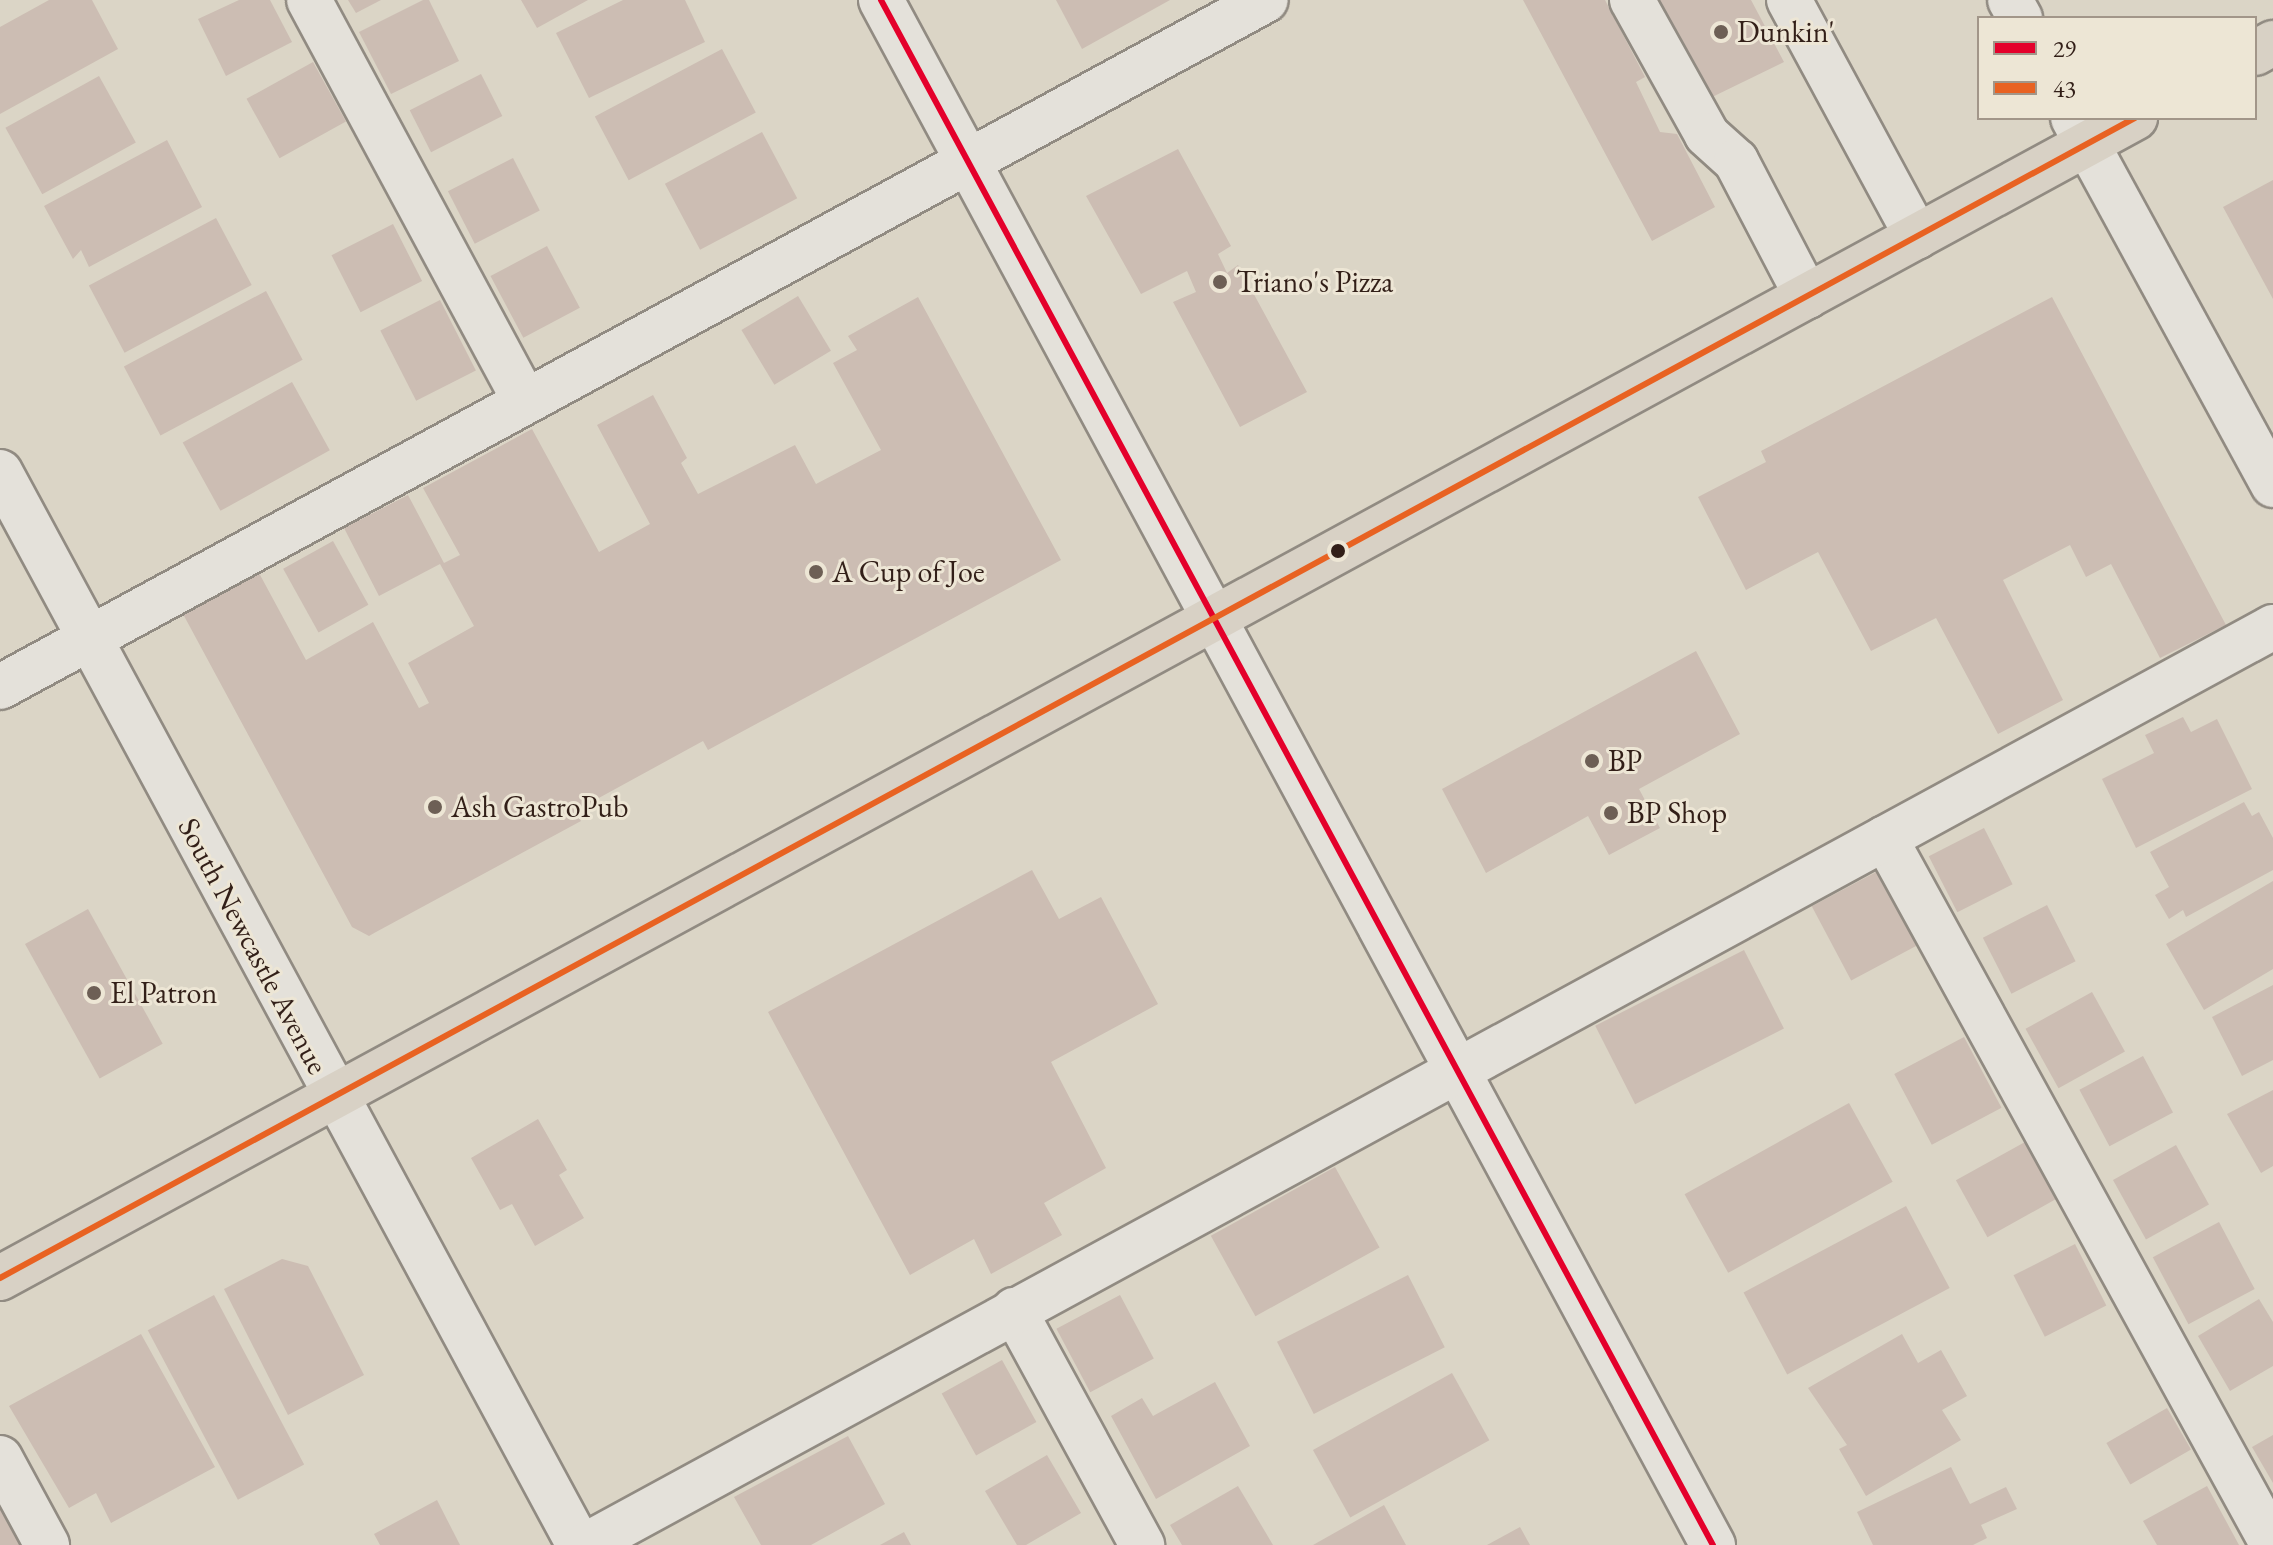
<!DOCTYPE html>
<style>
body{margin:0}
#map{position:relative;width:2273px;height:1545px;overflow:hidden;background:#dbd5c6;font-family:"EB Garamond",serif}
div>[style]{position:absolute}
.building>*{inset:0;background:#ccbdb3;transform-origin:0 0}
.roads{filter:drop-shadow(2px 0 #918b82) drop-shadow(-2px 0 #918b82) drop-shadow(0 2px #918b82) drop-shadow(0 -2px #918b82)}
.minor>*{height:44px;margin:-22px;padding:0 22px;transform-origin:22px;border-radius:22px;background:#e4e1da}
.major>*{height:44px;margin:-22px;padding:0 22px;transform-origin:22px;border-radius:22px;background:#d8d1c5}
.bus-1>*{height:6px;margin:-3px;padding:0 3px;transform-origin:3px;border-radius:3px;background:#e4002b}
.bus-2>*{height:6px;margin:-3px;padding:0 3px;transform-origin:3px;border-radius:3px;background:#e86222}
.dots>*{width:22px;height:22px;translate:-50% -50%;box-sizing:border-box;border:4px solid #ede6d5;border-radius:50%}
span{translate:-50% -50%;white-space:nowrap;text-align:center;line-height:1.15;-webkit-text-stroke:6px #ede6d5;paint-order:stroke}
.poi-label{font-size:30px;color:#321f18}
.left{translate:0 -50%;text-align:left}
.street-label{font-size:30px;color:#321f18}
.legend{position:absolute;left:1977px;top:16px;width:280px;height:104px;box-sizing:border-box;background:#ede6d5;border:2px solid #a29689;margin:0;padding:10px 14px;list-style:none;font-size:24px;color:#321f18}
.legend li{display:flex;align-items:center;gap:16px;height:40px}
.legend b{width:40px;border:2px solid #a29689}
</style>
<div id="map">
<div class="building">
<i style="clip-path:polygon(49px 0,92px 0,118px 49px,0 114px,0 27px)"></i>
<i style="clip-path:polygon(239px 0,270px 0,292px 42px,226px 76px,198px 19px)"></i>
<i style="clip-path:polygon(348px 0,381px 0,356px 13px)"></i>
<i style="clip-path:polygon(423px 0,429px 0,459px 61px,391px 94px,359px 32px)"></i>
<i style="clip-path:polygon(521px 0,588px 0,537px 28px)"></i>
<i style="clip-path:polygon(623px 0,685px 0,705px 42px,589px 98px,556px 33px)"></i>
<i style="clip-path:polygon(1056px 0,1170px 0,1082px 49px)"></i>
<i style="clip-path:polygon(1523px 0,1605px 0,1645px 77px,1636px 82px,1660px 132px,1677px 134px,1715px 207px,1652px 241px)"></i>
<i style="clip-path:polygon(1659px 0,1751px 0,1784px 62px,1706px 100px)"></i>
<i style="left:722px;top:49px;width:72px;height:144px;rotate:62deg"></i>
<i style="left:313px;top:62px;width:68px;height:76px;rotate:61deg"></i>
<i style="left:481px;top:74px;width:47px;height:80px;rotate:63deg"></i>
<i style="left:99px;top:76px;width:76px;height:107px;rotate:61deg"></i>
<i style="left:762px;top:132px;width:75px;height:110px;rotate:62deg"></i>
<i style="clip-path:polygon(167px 140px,202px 207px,89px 267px,81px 250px,73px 259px,44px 206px)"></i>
<i style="clip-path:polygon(1178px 149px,1231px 246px,1218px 254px,1227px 273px,1238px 265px,1307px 392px,1240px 427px,1173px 302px,1196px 292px,1187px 271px,1141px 294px,1086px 196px)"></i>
<i style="left:513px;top:158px;width:59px;height:73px;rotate:63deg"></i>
<i style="clip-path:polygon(2273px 180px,2273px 299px,2223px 207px)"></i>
<i style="left:216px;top:218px;width:76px;height:144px;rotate:62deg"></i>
<i style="left:393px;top:224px;width:64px;height:69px;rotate:63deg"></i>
<i style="left:547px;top:246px;width:70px;height:64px;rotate:62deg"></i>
<i style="left:266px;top:291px;width:78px;height:161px;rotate:62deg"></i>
<i style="left:798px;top:296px;width:64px;height:66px;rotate:59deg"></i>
<i style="clip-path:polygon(918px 297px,1061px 560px,708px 750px,703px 741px,575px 811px,581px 821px,376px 932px,369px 936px,352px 927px,183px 614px,259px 573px,306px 660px,373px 622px,419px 708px,429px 703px,408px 663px,474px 626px,440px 564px,379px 596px,344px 528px,408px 495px,444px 563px,460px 555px,423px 488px,532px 429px,599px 552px,650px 524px,597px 425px,653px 395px,687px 458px,681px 463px,698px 494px,795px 445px,816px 484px,881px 450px,833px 363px,857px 350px,848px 336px)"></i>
<i style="clip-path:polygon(2052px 297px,2226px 625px,2160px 658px,2111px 564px,2086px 577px,2070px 545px,2003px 580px,2063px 700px,1998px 734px,1936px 618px,1871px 651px,1818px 552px,1746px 590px,1698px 497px,1766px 462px,1761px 451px)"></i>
<i style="left:440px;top:300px;width:79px;height:67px;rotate:63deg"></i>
<i style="left:292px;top:382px;width:78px;height:125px;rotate:61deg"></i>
<i style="left:333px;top:541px;width:73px;height:57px;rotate:61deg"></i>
<i style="clip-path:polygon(1696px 651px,1740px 734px,1639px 789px,1660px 828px,1609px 855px,1588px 816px,1486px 873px,1442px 789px)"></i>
<i style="clip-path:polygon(2183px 717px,2191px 732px,2217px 719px,2252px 789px,2136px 848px,2102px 779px,2154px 753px,2145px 735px)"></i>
<i style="clip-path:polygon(2244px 802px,2252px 816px,2259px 812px,2273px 838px,2273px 870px,2186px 917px,2183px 910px,2169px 919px,2155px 895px,2169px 887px,2150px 852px)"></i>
<i style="left:1984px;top:828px;width:63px;height:62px;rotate:63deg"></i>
<i style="clip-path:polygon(1032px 870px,1059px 919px,1101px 897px,1158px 1004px,1051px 1062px,1106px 1168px,1044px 1203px,1062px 1235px,991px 1274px,974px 1239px,910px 1275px,768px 1012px)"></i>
<i style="left:1878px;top:871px;width:84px;height:75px;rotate:62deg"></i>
<i style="clip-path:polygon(2273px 881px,2273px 969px,2204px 1010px,2166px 944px)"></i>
<i style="left:2047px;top:905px;width:63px;height:72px;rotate:63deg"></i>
<i style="left:88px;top:909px;width:154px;height:72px;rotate:61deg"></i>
<i style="left:1744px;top:950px;width:88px;height:167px;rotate:63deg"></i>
<i style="clip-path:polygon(2273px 985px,2273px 1060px,2242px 1076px,2212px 1017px)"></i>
<i style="left:2092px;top:992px;width:68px;height:76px;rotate:61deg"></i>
<i style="left:1964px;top:1037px;width:80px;height:79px;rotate:62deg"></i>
<i style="left:2143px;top:1056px;width:64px;height:72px;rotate:62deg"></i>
<i style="clip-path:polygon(2273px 1090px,2273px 1166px,2261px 1173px,2227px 1114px)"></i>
<i style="left:1849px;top:1103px;width:90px;height:188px;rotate:61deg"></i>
<i style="clip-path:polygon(538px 1119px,567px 1170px,559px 1175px,584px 1218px,535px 1246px,512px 1204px,500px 1210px,471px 1158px)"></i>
<i style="left:2025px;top:1142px;width:65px;height:79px;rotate:61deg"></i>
<i style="left:2176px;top:1145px;width:68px;height:72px;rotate:61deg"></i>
<i style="left:1335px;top:1167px;width:92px;height:142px;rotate:61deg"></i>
<i style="left:1906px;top:1206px;width:93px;height:184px;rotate:62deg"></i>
<i style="left:2219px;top:1222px;width:76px;height:75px;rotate:62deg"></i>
<i style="left:2075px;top:1244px;width:69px;height:69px;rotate:63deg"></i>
<i style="clip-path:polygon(282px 1259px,308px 1266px,364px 1375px,288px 1415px,224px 1289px)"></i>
<i style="left:1408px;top:1275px;width:81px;height:147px;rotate:63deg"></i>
<i style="left:214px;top:1295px;width:192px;height:75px;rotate:62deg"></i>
<i style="left:1120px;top:1295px;width:72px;height:72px;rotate:62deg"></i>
<i style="clip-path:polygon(2259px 1299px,2273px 1322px,2273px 1366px,2230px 1391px,2198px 1336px)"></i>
<i style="clip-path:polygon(141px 1334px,215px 1467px,111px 1523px,96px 1493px,69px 1508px,9px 1406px)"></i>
<i style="clip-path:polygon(1902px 1334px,1918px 1363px,1941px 1350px,1967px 1396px,1942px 1410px,1961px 1440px,1866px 1496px,1839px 1449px,1847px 1445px,1808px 1388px)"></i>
<i style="left:1002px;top:1360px;width:71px;height:69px;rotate:61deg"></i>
<i style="left:1452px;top:1373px;width:77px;height:159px;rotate:61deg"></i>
<i style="clip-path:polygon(1215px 1382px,1250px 1446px,1156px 1499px,1111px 1416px,1142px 1398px,1153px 1416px)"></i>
<i style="left:2167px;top:1408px;width:48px;height:70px;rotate:60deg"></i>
<i style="clip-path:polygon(2273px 1435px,2273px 1483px,2252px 1447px)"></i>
<i style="clip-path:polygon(848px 1436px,885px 1504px,811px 1545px,761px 1545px,734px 1497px)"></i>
<i style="clip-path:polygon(1047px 1455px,1081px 1513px,1026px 1545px,1017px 1545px,985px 1491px)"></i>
<i style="clip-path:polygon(1951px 1467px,1970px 1504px,2006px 1487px,2017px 1509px,1981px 1525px,1987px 1538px,1973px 1545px,1873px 1545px,1857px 1512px)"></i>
<i style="clip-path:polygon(1238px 1486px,1273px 1545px,1182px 1545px,1170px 1525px)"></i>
<i style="clip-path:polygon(2207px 1486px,2239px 1545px,2157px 1545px,2143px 1521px)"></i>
<i style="clip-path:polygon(0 1494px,28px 1545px,0 1545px)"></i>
<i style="clip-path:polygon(437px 1500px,460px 1545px,380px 1545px,374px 1534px)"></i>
<i style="clip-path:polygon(1384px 1505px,1406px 1545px,1313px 1545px)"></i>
<i style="clip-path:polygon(1520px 1527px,1530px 1545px,1487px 1545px)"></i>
<i style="clip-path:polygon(904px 1532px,911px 1545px,880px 1545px)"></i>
</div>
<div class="roads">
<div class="minor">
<i style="left:309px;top:0;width:455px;rotate:61.7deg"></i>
<i style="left:881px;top:0;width:1755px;rotate:61.7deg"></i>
<i style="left:1632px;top:0;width:154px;rotate:60.9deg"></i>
<i style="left:1707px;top:135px;width:39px;rotate:42deg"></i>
<i style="left:1736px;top:161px;width:153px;rotate:62.4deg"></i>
<i style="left:1789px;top:0;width:269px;rotate:61.6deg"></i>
<i style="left:2010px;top:0;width:21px;rotate:61deg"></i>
<i style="left:2073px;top:118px;width:418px;rotate:61.4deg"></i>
<i style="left:0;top:472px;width:1219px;rotate:61.65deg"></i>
<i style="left:0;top:687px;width:1440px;rotate:-28.49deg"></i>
<i style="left:1885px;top:838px;width:806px;rotate:61.24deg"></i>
<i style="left:1014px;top:1310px;width:268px;rotate:61.4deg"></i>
<i style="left:0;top:1458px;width:99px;rotate:61.6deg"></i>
<i style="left:586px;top:1545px;width:1921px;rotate:-28.55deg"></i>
</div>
<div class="major">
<i style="left:2255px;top:53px;width:21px;rotate:-29deg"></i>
<i style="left:0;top:1278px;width:2430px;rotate:-28.52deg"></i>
</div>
</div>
<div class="bus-1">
<i style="left:881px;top:0;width:1755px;rotate:61.7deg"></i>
</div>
<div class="bus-2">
<i style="left:0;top:1278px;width:2430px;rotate:-28.52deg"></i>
</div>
<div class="dots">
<i style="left:1721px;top:32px;background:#6d5f55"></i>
<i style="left:1220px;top:282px;background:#6d5f55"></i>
<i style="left:1338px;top:551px;background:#321f18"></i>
<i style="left:816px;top:572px;background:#6d5f55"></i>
<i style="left:1592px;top:761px;background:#6d5f55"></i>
<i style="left:435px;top:807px;background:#6d5f55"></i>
<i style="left:1611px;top:813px;background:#6d5f55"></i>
<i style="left:94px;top:993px;background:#6d5f55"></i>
</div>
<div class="poi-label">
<span class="left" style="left:1737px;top:32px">Dunkin'</span>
<span class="left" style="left:1236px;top:282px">Triano's Pizza</span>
<span class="left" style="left:832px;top:572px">A Cup of Joe</span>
<span class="left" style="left:1608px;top:761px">BP</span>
<span class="left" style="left:451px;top:807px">Ash GastroPub</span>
<span class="left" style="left:1627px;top:813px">BP Shop</span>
<span class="left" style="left:110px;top:993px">El Patron</span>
</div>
<div class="street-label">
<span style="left:253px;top:946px;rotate:62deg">South Newcastle Avenue</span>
</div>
<ul class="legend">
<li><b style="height:10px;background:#e4002b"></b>29</li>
<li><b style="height:10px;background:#e86222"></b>43</li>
</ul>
</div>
